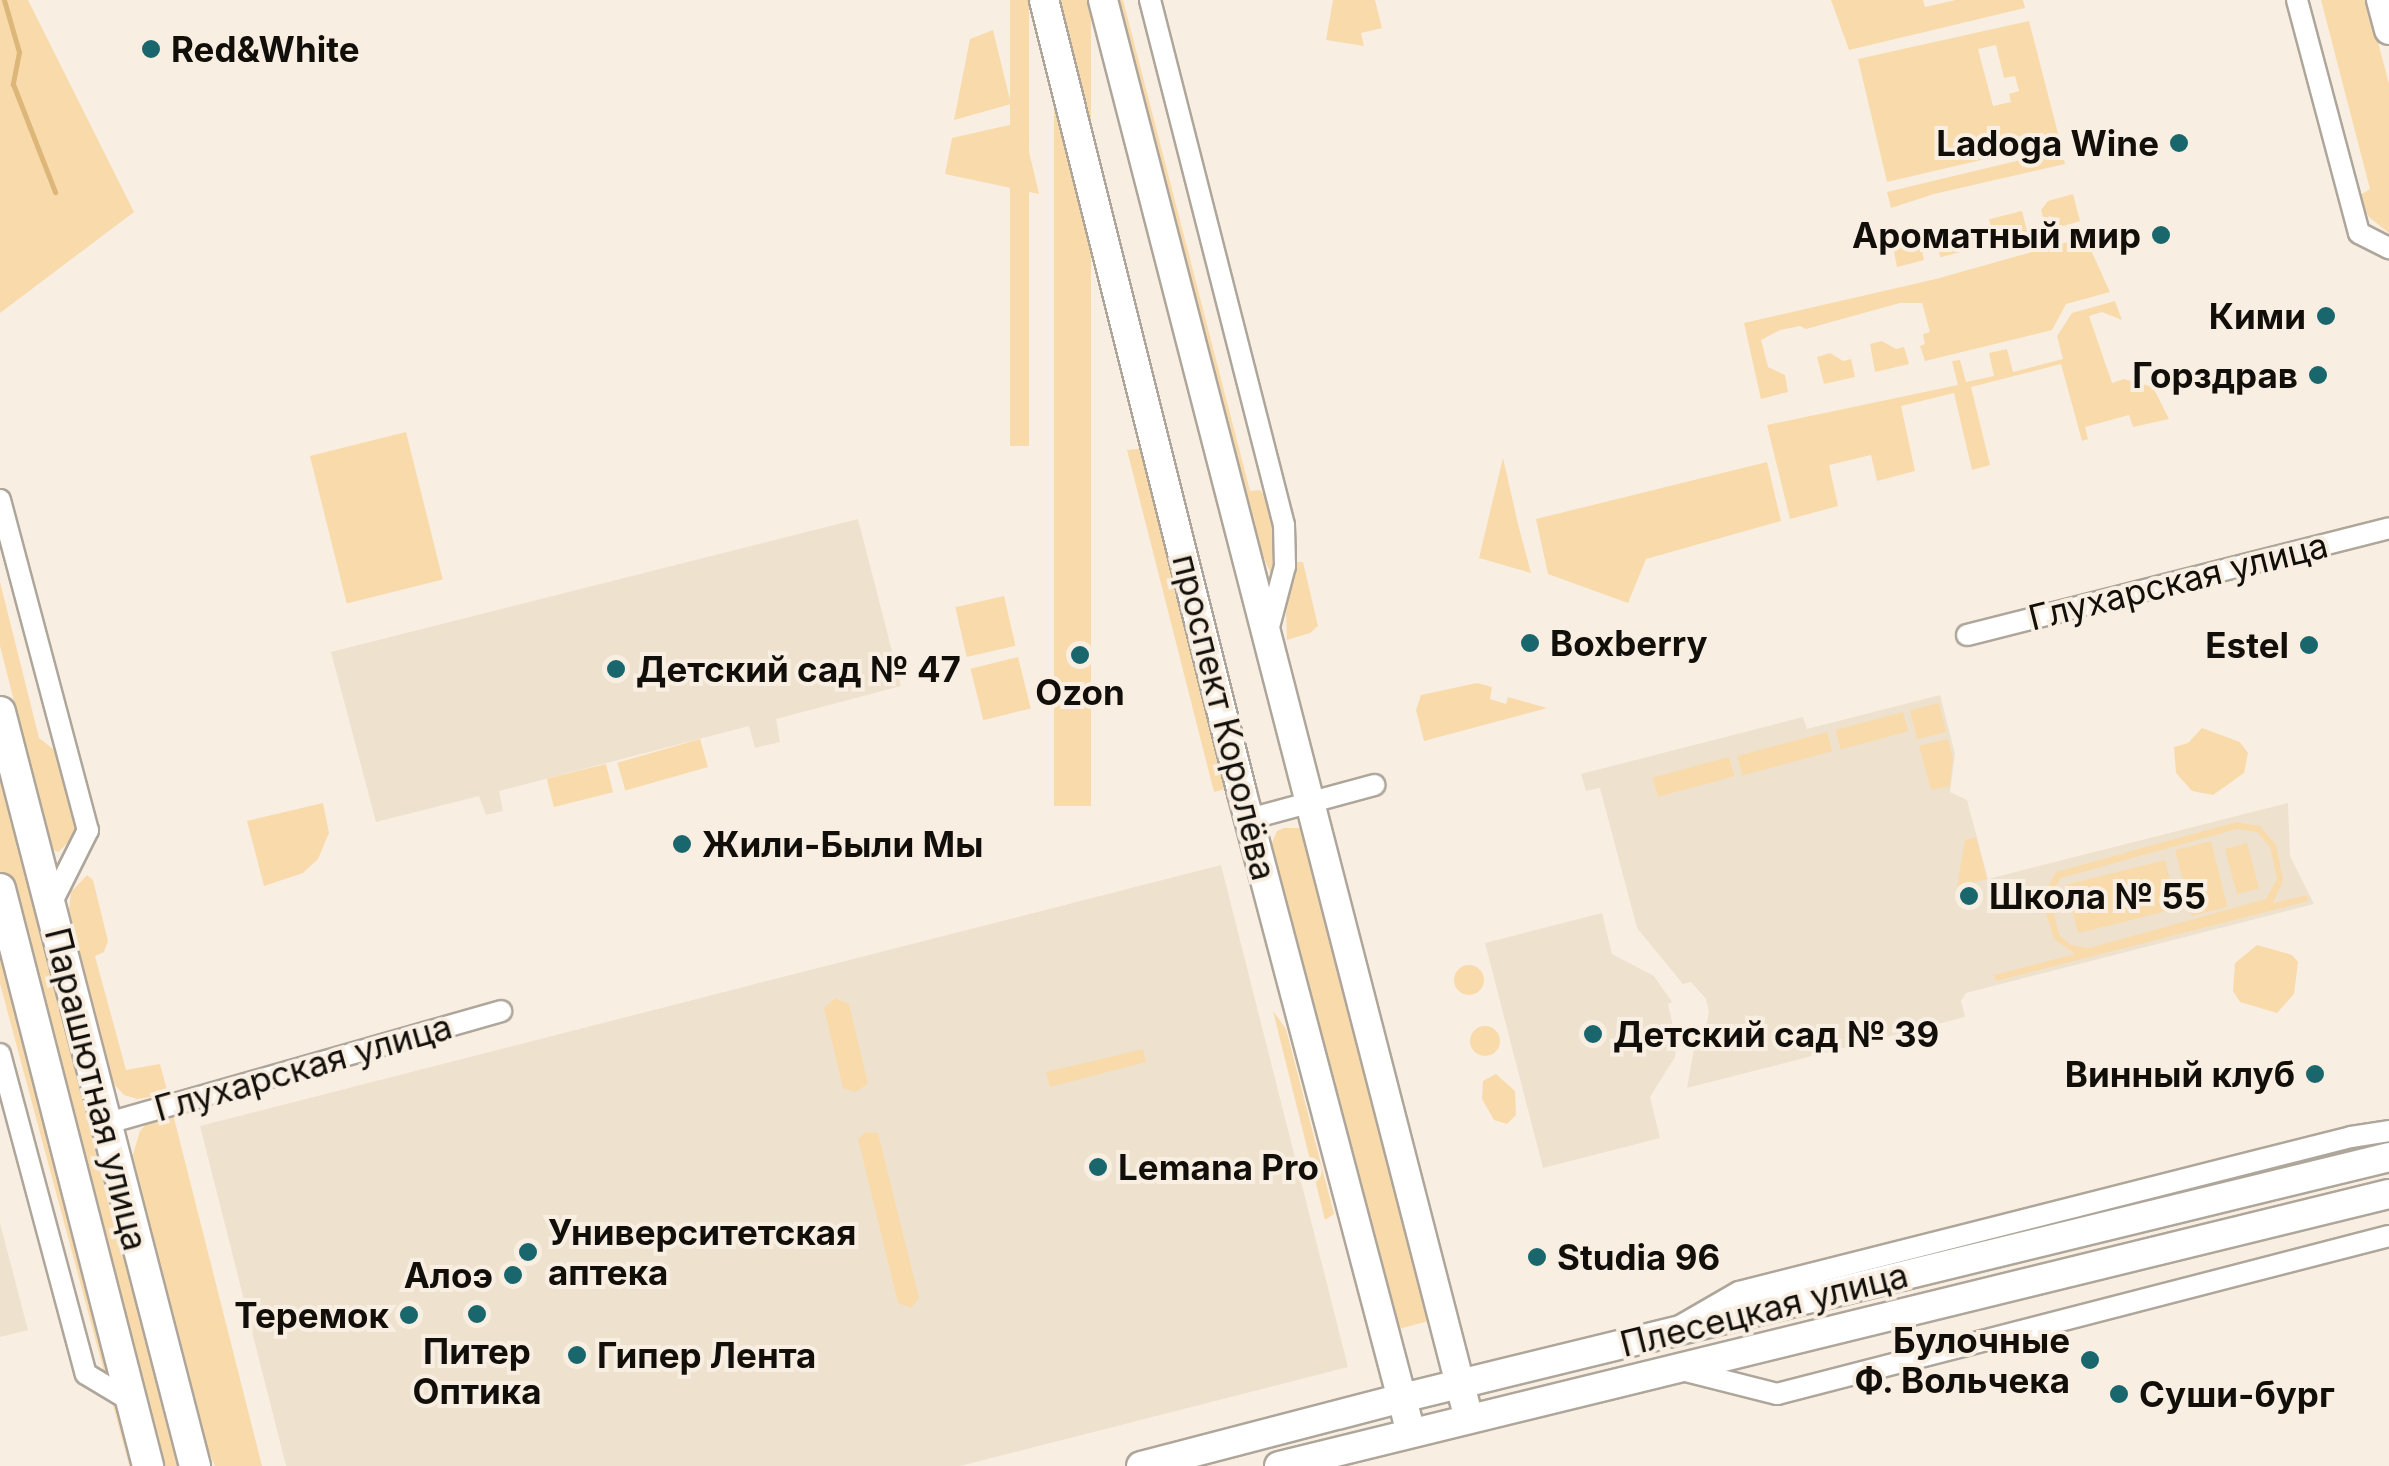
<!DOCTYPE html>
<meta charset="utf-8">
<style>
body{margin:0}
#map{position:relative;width:2389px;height:1466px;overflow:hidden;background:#f8efe2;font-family:Inter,sans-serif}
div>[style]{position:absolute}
.built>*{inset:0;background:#eee2cf}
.green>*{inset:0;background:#f9daab;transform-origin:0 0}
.round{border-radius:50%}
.stream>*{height:5px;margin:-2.5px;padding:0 2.5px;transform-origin:2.5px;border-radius:2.5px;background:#ddb67a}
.roads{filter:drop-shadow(2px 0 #aea69a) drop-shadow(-2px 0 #aea69a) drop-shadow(0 2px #aea69a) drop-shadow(0 -2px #aea69a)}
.street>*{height:20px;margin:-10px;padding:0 10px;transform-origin:10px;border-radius:10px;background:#fff}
.secondary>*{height:28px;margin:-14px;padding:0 14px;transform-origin:14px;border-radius:14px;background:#fff}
.primary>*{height:30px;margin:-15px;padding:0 15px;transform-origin:15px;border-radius:15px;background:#fff}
.dots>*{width:28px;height:28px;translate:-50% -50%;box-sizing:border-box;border:5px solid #f8efe2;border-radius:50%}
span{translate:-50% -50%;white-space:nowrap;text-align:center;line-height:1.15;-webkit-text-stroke:8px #f8efe2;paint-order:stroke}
.poi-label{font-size:35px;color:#120f0b;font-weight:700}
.left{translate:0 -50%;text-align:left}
.right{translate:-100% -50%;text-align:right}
.street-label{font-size:35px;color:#120f0b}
</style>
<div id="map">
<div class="built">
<i style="clip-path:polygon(858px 519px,901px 686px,776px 719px,780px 742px,755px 748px,749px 726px,499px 791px,503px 811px,486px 815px,479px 796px,376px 822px,331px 652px)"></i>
<i style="clip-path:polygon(1940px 695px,1955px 754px,1950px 792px,1967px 800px,1988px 879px,2288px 803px,2290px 856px,2314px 904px,1966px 993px,1961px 1001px,1965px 1017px,1687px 1088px,1696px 1037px,1704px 1035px,1709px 1012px,1706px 999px,1691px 982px,1683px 984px,1637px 928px,1600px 788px,1586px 791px,1581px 774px,1803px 717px,1807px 729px)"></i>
<i style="clip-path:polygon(1221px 865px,1348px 1367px,960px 1466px,286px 1466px,200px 1126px)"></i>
<i style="clip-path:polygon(1602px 913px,1612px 954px,1654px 976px,1672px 1002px,1668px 1004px,1673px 1026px,1678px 1026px,1675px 1057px,1650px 1097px,1660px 1138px,1543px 1168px,1485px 943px)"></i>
<i style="clip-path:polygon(0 1223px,28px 1330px,0 1337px)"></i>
</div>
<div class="green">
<i style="clip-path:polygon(0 0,28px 0,134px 212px,0 313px)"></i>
<i style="left:1010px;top:0;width:19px;height:446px"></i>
<i style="left:1054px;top:0;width:37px;height:806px"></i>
<i style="clip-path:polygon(1112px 0,1123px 0,1250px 491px,1260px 490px,1266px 497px,1276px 539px,1272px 576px,1245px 516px)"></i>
<i style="clip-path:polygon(1333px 0,1375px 0,1382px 28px,1361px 33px,1364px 46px,1326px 40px)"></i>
<i style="clip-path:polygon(1831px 0,1923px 0,1925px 7px,1956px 0,2023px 0,2025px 8px,1849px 50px)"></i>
<i style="clip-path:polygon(2321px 0,2367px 0,2389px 84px,2389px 233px,2369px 217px,2360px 201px,2360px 195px,2370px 189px)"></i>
<i style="clip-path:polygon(evenodd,2029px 21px,2061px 145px,2034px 153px,2029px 134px,2004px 140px,2007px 154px,1887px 182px,1858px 59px,2029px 21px,1996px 45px,2004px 78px,2015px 76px,2019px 91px,2009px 94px,2011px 102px,1993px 106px,1978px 49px,1996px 45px)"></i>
<i style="clip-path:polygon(993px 30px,1011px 104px,954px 120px,970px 39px)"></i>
<i style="clip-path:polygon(1022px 122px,1039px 194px,945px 174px,952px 138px)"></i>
<i style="clip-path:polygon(2062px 150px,2065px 164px,1934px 194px,1891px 208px,1887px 192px)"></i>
<i style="clip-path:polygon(2073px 194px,2080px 221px,2047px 231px,2041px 210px,2048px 201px)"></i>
<i style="left:2022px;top:211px;width:25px;height:34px;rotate:76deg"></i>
<i style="left:1972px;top:225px;width:23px;height:39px;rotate:75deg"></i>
<i style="clip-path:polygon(1909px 235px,1919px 237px,1924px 260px,1897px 267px,1892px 241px)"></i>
<i style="clip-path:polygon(2085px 237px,2110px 292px,2066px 304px,2052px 330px,1925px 361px,1920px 346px,1925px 344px,1923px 334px,1930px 332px,1922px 303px,1900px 303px,1806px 329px,1800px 326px,1780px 330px,1761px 340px,1768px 367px,1785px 375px,1788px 392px,1761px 399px,1744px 323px,1936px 279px)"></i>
<i style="clip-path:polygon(2115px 301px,2122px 320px,2102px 312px,2089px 316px,2112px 383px,2124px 379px,2153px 387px,2169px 419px,2133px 427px,2129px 415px,2085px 427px,2088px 439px,2082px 441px,2061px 364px,1971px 387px,1990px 465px,1972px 470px,1954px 393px,1901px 406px,1915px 471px,1877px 481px,1871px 455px,1829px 465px,1838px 506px,1790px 519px,1767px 425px,1958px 385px,1952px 361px,1960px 360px,1966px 382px,1994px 376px,1989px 353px,2007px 349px,2013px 372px,2063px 359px,2057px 336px,2072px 313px)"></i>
<i style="clip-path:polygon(1882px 341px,1896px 349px,1904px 347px,1909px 364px,1875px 372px,1870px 344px)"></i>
<i style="clip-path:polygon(1830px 353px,1843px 361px,1851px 359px,1855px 377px,1824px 384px,1817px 357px)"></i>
<i style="left:406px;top:432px;width:152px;height:99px;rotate:76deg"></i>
<i style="clip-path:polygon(1146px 448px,1182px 594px,1190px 652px,1225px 789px,1214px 792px,1127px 450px)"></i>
<i style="clip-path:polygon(1503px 458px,1518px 524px,1531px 573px,1479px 558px)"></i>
<i style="clip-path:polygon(1767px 462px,1781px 521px,1646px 559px,1628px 603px,1548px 574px,1536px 519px)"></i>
<i style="clip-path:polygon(1297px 562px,1303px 562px,1318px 626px,1310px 633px,1287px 640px,1286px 612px)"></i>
<i style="clip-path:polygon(0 582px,39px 738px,58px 753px,78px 825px,74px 837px,58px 852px,52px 849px,0 646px)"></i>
<i style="left:1004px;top:596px;width:51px;height:50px;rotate:77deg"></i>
<i style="left:1018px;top:657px;width:53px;height:49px;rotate:76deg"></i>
<i style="clip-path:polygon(1477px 683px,1492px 687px,1490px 699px,1506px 704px,1508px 697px,1547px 708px,1424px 741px,1416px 710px,1421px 695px)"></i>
<i style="left:1939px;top:703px;width:30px;height:30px;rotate:76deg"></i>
<i style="left:1903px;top:712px;width:20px;height:70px;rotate:75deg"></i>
<i style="clip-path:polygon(2202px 728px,2240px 742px,2248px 753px,2244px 773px,2213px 795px,2192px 791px,2176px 773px,2174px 747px,2188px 743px)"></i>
<i style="left:1827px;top:732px;width:20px;height:93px;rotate:75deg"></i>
<i style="left:700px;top:739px;width:29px;height:86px;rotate:74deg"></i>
<i style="clip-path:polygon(1948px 739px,1953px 758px,1950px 786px,1931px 790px,1919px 746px)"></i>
<i style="left:1729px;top:757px;width:20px;height:79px;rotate:75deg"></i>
<i style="left:606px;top:764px;width:29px;height:61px;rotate:76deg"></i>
<i style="left:0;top:771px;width:718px;height:55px;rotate:75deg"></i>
<i style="clip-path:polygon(323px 803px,329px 833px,318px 859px,303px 873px,264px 886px,247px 821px)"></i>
<i style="clip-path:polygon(evenodd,2236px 822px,2260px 826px,2276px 845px,2283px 880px,2273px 903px,2307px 895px,2308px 901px,1996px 981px,1994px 975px,2075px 954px,2054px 939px,2044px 906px,2044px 894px,2056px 872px,2236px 822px,2237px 829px,2257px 832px,2270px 847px,2277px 879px,2266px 899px,2089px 948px,2071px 945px,2059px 935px,2050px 895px,2061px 878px,2237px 829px)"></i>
<i style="clip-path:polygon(1284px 828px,1301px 828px,1306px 834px,1432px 1320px,1399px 1329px,1271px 845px,1277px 831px)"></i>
<i style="clip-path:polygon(1976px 837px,1987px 879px,1957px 887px,1965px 840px)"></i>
<i style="left:2211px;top:841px;width:68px;height:37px;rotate:76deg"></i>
<i style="left:2247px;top:843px;width:47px;height:23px;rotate:75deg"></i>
<i style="left:2165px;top:860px;width:50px;height:102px;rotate:76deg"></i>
<i style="clip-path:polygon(87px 875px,93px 880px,108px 941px,104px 952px,95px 956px,126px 1070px,160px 1064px,168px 1094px,137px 1099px,124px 1095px,114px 1084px,69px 910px,71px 892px)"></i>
<i style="clip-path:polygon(2257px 945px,2292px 955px,2298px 962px,2294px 994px,2277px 1013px,2240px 1002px,2233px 991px,2235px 963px)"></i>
<i class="round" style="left:1454px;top:965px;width:30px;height:30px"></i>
<i style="clip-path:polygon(835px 998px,849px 1004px,868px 1084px,855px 1092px,843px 1088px,824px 1008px)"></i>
<i style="clip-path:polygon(1273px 1011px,1286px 1029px,1334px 1214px,1325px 1220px)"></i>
<i class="round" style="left:1470px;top:1026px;width:30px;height:30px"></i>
<i style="clip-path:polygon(1143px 1049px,1146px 1062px,1050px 1087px,1046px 1072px)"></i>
<i style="clip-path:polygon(1496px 1074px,1515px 1091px,1516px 1115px,1507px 1124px,1494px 1120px,1482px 1099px,1483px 1081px)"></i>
<i style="clip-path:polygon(173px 1114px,262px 1466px,215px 1466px,204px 1440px,132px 1158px,140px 1131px,148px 1122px)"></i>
<i style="clip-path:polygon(865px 1132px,878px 1133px,919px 1298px,911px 1308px,898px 1303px,858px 1139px)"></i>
</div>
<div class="stream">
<i style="left:4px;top:0;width:54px;rotate:73.9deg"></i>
<i style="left:19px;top:52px;width:33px;rotate:101deg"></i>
<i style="left:13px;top:84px;width:116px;rotate:68.7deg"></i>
</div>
<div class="roads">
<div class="street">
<i style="left:1150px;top:0;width:542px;rotate:75.68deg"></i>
<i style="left:1284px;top:525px;width:41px;rotate:88.6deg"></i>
<i style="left:1285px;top:566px;width:67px;rotate:104.7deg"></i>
<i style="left:2297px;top:0;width:241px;rotate:75.1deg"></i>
<i style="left:2359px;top:233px;width:34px;rotate:27deg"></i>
<i style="left:0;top:500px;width:342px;rotate:75.1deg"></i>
<i style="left:88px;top:830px;width:85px;rotate:116.6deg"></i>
<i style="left:1967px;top:635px;width:435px;rotate:-14.2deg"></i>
<i style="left:1249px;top:819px;width:130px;rotate:-15.2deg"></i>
<i style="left:0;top:1054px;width:331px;rotate:75deg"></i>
<i style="left:86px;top:1374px;width:52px;rotate:31deg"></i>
<i style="left:105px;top:1124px;width:412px;rotate:-15.9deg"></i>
<i style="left:1680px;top:1326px;width:68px;rotate:-30deg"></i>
<i style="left:1739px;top:1292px;width:631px;rotate:-14.21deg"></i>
<i style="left:2351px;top:1137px;width:38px;rotate:-9deg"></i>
<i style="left:1682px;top:1370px;width:98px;rotate:14.2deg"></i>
<i style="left:1777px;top:1394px;width:632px;rotate:-14.48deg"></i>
</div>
<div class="secondary">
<i style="left:1044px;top:0;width:817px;rotate:75.98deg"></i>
<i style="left:1242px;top:793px;width:662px;rotate:75.21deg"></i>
<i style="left:1103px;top:0;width:1465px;rotate:75.54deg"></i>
<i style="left:2381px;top:0;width:31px;rotate:75deg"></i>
<i style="left:1141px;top:1466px;width:270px;rotate:-14.6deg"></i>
<i style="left:1402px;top:1398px;width:1016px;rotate:-13.72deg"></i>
<i style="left:1279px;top:1466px;width:1143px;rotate:-13.77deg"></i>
</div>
<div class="primary">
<i style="left:0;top:712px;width:779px;rotate:75.5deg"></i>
<i style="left:0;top:889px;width:596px;rotate:75.61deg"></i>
</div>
</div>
<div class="dots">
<i style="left:151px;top:49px;background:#19666d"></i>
<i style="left:2179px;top:143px;background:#19666d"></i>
<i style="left:2161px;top:235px;background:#19666d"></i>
<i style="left:2326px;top:316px;background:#19666d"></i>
<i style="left:2318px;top:375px;background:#19666d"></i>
<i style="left:1530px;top:643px;background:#19666d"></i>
<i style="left:2309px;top:645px;background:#19666d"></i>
<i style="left:1080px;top:655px;background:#19666d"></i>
<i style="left:616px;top:669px;background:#19666d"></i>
<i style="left:682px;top:844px;background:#19666d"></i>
<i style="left:1969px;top:896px;background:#19666d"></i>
<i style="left:1593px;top:1034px;background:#19666d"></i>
<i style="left:2315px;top:1074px;background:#19666d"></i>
<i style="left:1098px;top:1167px;background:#19666d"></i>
<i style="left:528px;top:1252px;background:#19666d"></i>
<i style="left:1537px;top:1257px;background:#19666d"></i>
<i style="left:513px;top:1275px;background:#19666d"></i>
<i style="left:477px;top:1314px;background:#19666d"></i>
<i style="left:409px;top:1315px;background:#19666d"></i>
<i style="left:577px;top:1355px;background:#19666d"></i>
<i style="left:2090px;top:1360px;background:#19666d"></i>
<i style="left:2119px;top:1394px;background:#19666d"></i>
</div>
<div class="poi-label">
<span class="left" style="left:171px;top:49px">Red&amp;White</span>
<span class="right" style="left:2159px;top:143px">Ladoga Wine</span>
<span class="right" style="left:2141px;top:235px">Ароматный мир</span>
<span class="right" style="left:2306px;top:316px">Кими</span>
<span class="right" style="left:2298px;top:375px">Горздрав</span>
<span class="left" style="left:1550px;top:643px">Boxberry</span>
<span class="right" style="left:2289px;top:645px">Estel</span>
<span class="left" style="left:636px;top:669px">Детский сад № 47</span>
<span style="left:1080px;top:692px">Ozon</span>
<span class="left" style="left:702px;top:844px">Жили-Были Мы</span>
<span class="left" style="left:1989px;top:896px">Школа № 55</span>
<span class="left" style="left:1613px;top:1034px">Детский сад № 39</span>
<span class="right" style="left:2295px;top:1074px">Винный клуб</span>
<span class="left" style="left:1118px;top:1167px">Lemana Pro</span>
<span class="left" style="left:548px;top:1252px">Университетская<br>аптека</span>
<span class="left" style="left:1557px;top:1257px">Studia 96</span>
<span class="right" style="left:493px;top:1275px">Алоэ</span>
<span class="right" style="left:389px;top:1315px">Теремок</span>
<span class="right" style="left:2070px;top:1360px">Булочные<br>Ф. Вольчека</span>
<span style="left:477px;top:1371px">Питер<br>Оптика</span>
<span class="left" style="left:597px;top:1355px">Гипер Лента</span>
<span class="left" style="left:2139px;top:1394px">Суши-бург</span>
</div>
<div class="street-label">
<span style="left:2178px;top:581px;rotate:-14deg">Глухарская улица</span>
<span style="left:1225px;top:717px;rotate:76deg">проспект Королёва</span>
<span style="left:303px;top:1067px;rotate:-16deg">Глухарская улица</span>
<span style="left:97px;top:1089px;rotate:76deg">Парашютная улица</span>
<span style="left:1764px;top:1309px;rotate:-14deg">Плесецкая улица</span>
</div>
</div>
